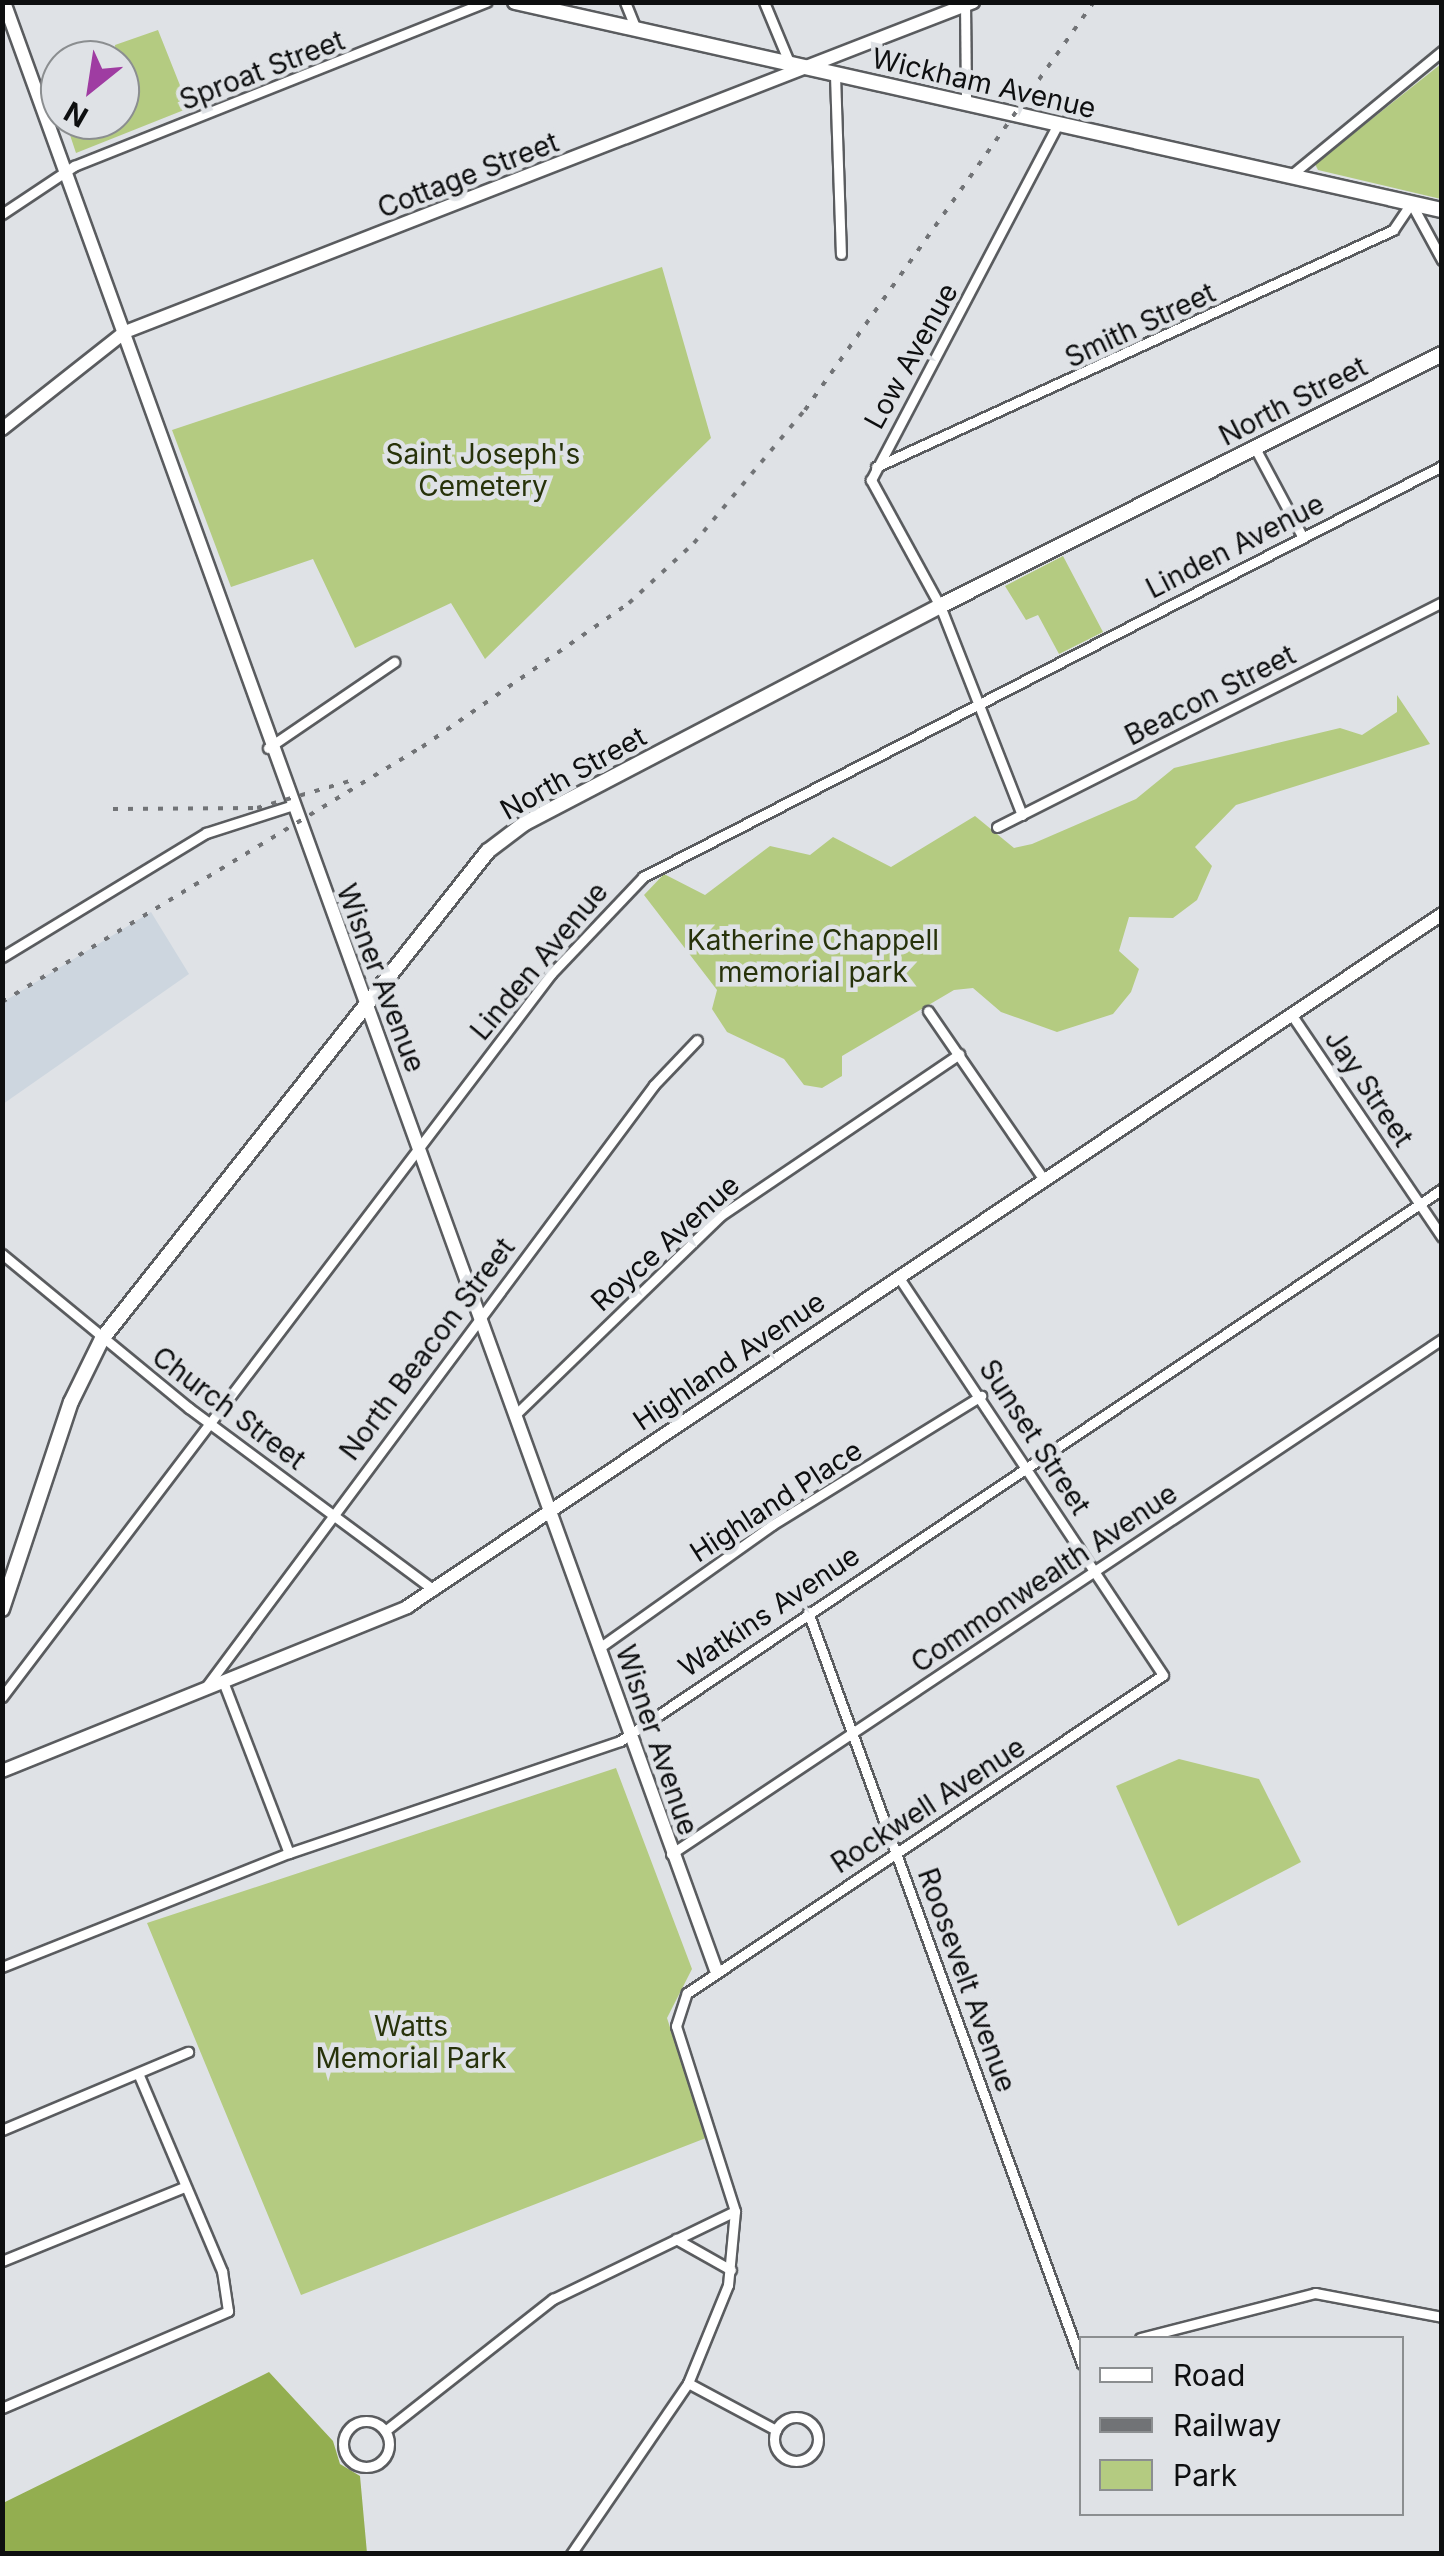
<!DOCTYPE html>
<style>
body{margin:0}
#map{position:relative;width:1444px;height:2556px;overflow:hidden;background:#dfe2e6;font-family:Inter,sans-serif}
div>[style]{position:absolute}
.built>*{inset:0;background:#cdd6df}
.green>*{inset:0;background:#b4cb81}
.forest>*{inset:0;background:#93ae50}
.roads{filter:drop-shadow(2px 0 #5a5c5f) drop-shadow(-2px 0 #5a5c5f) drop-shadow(0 2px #5a5c5f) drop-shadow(0 -2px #5a5c5f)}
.street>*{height:9px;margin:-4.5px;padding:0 4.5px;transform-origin:4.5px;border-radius:4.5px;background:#fff}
.street>.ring{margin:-4.5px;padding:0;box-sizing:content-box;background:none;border:9px solid #fff;border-radius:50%}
.secondary>*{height:12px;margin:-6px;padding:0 6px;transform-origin:6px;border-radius:6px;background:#fff}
.primary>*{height:14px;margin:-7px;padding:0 7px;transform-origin:7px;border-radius:7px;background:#fff}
.rail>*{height:4px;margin-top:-2px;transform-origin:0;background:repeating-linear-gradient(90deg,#717376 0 5px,transparent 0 15px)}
span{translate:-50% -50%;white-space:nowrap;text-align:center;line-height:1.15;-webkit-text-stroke:9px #dfe2e6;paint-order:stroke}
.street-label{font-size:28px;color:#0e0f10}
.park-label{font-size:28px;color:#27320a}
.frame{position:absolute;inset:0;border:5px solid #0e0f10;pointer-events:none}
.legend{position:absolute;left:1079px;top:2336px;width:325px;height:180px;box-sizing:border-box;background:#dfe2e6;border:2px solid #8b8e90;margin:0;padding:12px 18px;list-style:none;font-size:30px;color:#0e0f10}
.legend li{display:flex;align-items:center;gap:20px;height:50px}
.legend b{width:50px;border:2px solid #8b8e90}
.north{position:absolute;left:40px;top:40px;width:100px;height:100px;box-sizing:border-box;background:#dfe2e6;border:2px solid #8b8e90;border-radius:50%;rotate:210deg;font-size:28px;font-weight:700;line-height:40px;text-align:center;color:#0e0f10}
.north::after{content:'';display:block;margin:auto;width:35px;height:45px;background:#9f3ca2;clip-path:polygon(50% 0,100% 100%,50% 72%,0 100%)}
</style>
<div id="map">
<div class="built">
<i style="clip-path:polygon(151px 912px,189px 974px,3px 1104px,3px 1002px)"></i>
</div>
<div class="green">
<i style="clip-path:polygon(158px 30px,189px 108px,76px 153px,65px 120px,120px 120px,115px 45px)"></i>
<i style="clip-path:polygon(1441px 64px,1441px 199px,1318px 170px,1315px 164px)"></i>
<i style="clip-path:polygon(662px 267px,711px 438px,485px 659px,451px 603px,355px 648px,313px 559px,231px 587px,172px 430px)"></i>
<i style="clip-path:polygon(1063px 556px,1103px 632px,1059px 654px,1038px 615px,1026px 620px,1005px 586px)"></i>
<i style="clip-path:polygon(1397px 695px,1430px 744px,1236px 805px,1195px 847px,1212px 866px,1197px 900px,1173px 918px,1129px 917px,1119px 951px,1139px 969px,1131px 992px,1113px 1014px,1057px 1032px,1001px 1012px,973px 988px,954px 990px,842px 1056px,842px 1076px,822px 1088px,804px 1085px,784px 1059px,727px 1032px,712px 1009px,717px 990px,644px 895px,664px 874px,705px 895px,770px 846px,810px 855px,833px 837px,891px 867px,975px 816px,1014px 848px,1032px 844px,1136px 799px,1174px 768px,1340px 728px,1362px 735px,1397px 712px)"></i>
<i style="clip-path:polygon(1179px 1759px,1259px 1779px,1301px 1862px,1178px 1926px,1116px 1786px)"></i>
<i style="clip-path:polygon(616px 1768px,692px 1969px,667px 2018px,706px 2138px,301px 2295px,147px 1923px)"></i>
</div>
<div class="forest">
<i style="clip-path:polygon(269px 2372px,333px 2441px,340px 2464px,360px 2476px,367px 2553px,3px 2553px,3px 2503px)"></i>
</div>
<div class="roads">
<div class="street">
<i style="left:625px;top:2px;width:29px;rotate:68deg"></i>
<i style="left:764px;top:2px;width:65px;rotate:67.4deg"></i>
<i style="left:965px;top:2px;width:100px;rotate:89.4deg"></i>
<i style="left:835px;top:75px;width:179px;rotate:88.1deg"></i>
<i style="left:1290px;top:176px;width:197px;rotate:-39.4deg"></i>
<i style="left:2px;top:214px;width:87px;rotate:-33.7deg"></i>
<i style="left:74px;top:166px;width:444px;rotate:-21.7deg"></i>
<i style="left:1255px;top:448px;width:100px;rotate:61.9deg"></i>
<i style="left:876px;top:467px;width:569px;rotate:-24.63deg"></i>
<i style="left:1393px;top:230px;width:32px;rotate:-56deg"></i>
<i style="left:1411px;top:203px;width:65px;rotate:61.5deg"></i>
<i style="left:268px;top:748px;width:153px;rotate:-34.3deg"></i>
<i style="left:1022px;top:815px;width:225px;rotate:-111.4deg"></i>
<i style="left:940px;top:606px;width:144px;rotate:-118.7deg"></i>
<i style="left:871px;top:480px;width:401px;rotate:-62.3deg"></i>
<i style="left:997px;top:827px;width:499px;rotate:-26.8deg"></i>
<i style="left:2px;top:957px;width:239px;rotate:-31.3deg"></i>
<i style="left:206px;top:833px;width:88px;rotate:-17.8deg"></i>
<i style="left:928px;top:1011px;width:205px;rotate:55.5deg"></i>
<i style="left:1291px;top:1014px;width:269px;rotate:55.9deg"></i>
<i style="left:2px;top:1254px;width:242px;rotate:39.5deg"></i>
<i style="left:189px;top:1408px;width:305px;rotate:36.6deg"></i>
<i style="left:515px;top:1415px;width:286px;rotate:-44.1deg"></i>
<i style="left:720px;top:1216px;width:289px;rotate:-34.1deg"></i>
<i style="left:808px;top:1612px;width:800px;rotate:69.98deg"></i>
<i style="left:599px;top:1648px;width:212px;rotate:-35.4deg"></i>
<i style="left:772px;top:1525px;width:246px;rotate:-31.7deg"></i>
<i style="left:224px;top:1684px;width:181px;rotate:69deg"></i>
<i style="left:206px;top:1687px;width:750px;rotate:-53.34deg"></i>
<i style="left:654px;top:1085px;width:62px;rotate:-46.3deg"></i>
<i style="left:2px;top:1697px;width:908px;rotate:-52.79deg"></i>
<i style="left:551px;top:974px;width:134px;rotate:-46.5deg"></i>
<i style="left:643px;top:877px;width:899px;rotate:-27.22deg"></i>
<i style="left:671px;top:1854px;width:927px;rotate:-33.74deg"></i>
<i style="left:2px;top:1967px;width:309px;rotate:-21.7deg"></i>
<i style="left:289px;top:1853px;width:349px;rotate:-18.7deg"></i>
<i style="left:620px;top:1741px;width:990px;rotate:-33.88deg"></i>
<i style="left:2px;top:2130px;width:202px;rotate:-22.8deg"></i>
<i style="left:676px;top:2239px;width:63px;rotate:29.4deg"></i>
<i style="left:2px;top:2261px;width:196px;rotate:-22.1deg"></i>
<i style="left:1140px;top:2338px;width:181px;rotate:-14.4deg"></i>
<i style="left:1315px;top:2293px;width:129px;rotate:10.7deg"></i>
<i style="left:688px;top:2383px;width:100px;rotate:28.1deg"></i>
<i style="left:2px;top:2408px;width:246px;rotate:-23.2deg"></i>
<i style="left:228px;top:2311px;width:40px;rotate:-98.5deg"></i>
<i style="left:222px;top:2271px;width:213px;rotate:-113deg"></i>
<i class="ring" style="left:774px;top:2417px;width:35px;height:35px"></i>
<i class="ring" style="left:343px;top:2421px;width:37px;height:37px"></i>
<i style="left:385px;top:2431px;width:214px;rotate:-38.2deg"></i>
<i style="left:553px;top:2299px;width:202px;rotate:-25.8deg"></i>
<i style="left:571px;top:2554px;width:207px;rotate:-55.6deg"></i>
<i style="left:688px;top:2383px;width:106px;rotate:-67.8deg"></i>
<i style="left:728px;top:2285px;width:74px;rotate:-84.6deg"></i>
<i style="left:735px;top:2211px;width:194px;rotate:-107.7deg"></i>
<i style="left:676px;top:2026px;width:35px;rotate:-72deg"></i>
<i style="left:687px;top:1993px;width:572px;rotate:-33.75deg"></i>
<i style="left:1163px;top:1675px;width:478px;rotate:-123.6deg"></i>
</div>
<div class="secondary">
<i style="left:4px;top:2px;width:2093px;rotate:70.11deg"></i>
<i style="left:2px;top:429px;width:157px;rotate:-38.3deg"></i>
<i style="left:125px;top:332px;width:910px;rotate:-21.26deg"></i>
<i style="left:2px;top:1771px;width:437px;rotate:-22deg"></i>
<i style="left:407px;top:1607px;width:1246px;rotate:-33.8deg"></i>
</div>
<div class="primary">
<i style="left:515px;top:2px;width:950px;rotate:12.65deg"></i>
<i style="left:2px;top:1609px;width:218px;rotate:-71.6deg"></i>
<i style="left:71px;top:1402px;width:70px;rotate:-63.8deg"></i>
<i style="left:102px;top:1339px;width:622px;rotate:-51.66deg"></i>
<i style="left:488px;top:851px;width:46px;rotate:-37.1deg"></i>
<i style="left:525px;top:823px;width:468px;rotate:-27.6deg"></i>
<i style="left:940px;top:606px;width:562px;rotate:-26.66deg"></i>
</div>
</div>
<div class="rail">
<i style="left:113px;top:809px;width:144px;rotate:-0.4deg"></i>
<i style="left:257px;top:808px;width:97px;rotate:-16.2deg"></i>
<i style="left:2px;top:1002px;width:491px;rotate:-31.3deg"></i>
<i style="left:422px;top:747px;width:252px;rotate:-34.8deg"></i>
<i style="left:629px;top:603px;width:88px;rotate:-42.7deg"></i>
<i style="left:694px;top:543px;width:173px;rotate:-50.2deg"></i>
<i style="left:805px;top:410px;width:500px;rotate:-54.7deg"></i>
</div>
<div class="street-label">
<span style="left:262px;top:70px;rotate:-21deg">Sproat Street</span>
<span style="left:984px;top:83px;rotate:13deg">Wickham Avenue</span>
<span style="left:468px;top:175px;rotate:-21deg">Cottage Street</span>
<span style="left:1140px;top:325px;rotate:-25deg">Smith Street</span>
<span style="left:911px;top:356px;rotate:-61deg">Low Avenue</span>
<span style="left:1293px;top:401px;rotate:-27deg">North Street</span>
<span style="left:1235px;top:546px;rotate:-27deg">Linden Avenue</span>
<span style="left:1210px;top:695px;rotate:-27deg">Beacon Street</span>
<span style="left:573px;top:773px;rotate:-29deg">North Street</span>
<span style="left:539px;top:961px;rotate:-50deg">Linden Avenue</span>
<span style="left:381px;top:978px;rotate:69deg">Wisner Avenue</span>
<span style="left:1369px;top:1088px;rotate:56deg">Jay Street</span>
<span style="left:665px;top:1243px;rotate:-42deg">Royce Avenue</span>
<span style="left:427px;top:1349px;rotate:-53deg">North Beacon Street</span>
<span style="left:729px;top:1361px;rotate:-34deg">Highland Avenue</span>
<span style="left:229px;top:1408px;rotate:37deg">Church Street</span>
<span style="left:1035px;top:1437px;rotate:57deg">Sunset Street</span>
<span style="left:776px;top:1501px;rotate:-33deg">Highland Place</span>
<span style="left:1044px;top:1578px;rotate:-34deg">Commonwealth Avenue</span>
<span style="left:769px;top:1611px;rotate:-34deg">Watkins Avenue</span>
<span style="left:657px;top:1740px;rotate:71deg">Wisner Avenue</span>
<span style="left:928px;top:1805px;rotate:-33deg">Rockwell Avenue</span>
<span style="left:967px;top:1980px;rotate:70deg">Roosevelt Avenue</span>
</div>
<div class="park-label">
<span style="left:483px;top:470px">Saint Joseph's<br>Cemetery</span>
<span style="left:813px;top:956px">Katherine Chappell<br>memorial park</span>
<span style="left:411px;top:2042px">Watts<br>Memorial Park</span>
</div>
<div class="frame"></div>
<ul class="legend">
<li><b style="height:12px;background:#fff"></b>Road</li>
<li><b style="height:12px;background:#717376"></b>Railway</li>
<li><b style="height:28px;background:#b4cb81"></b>Park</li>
</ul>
<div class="north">N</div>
</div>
